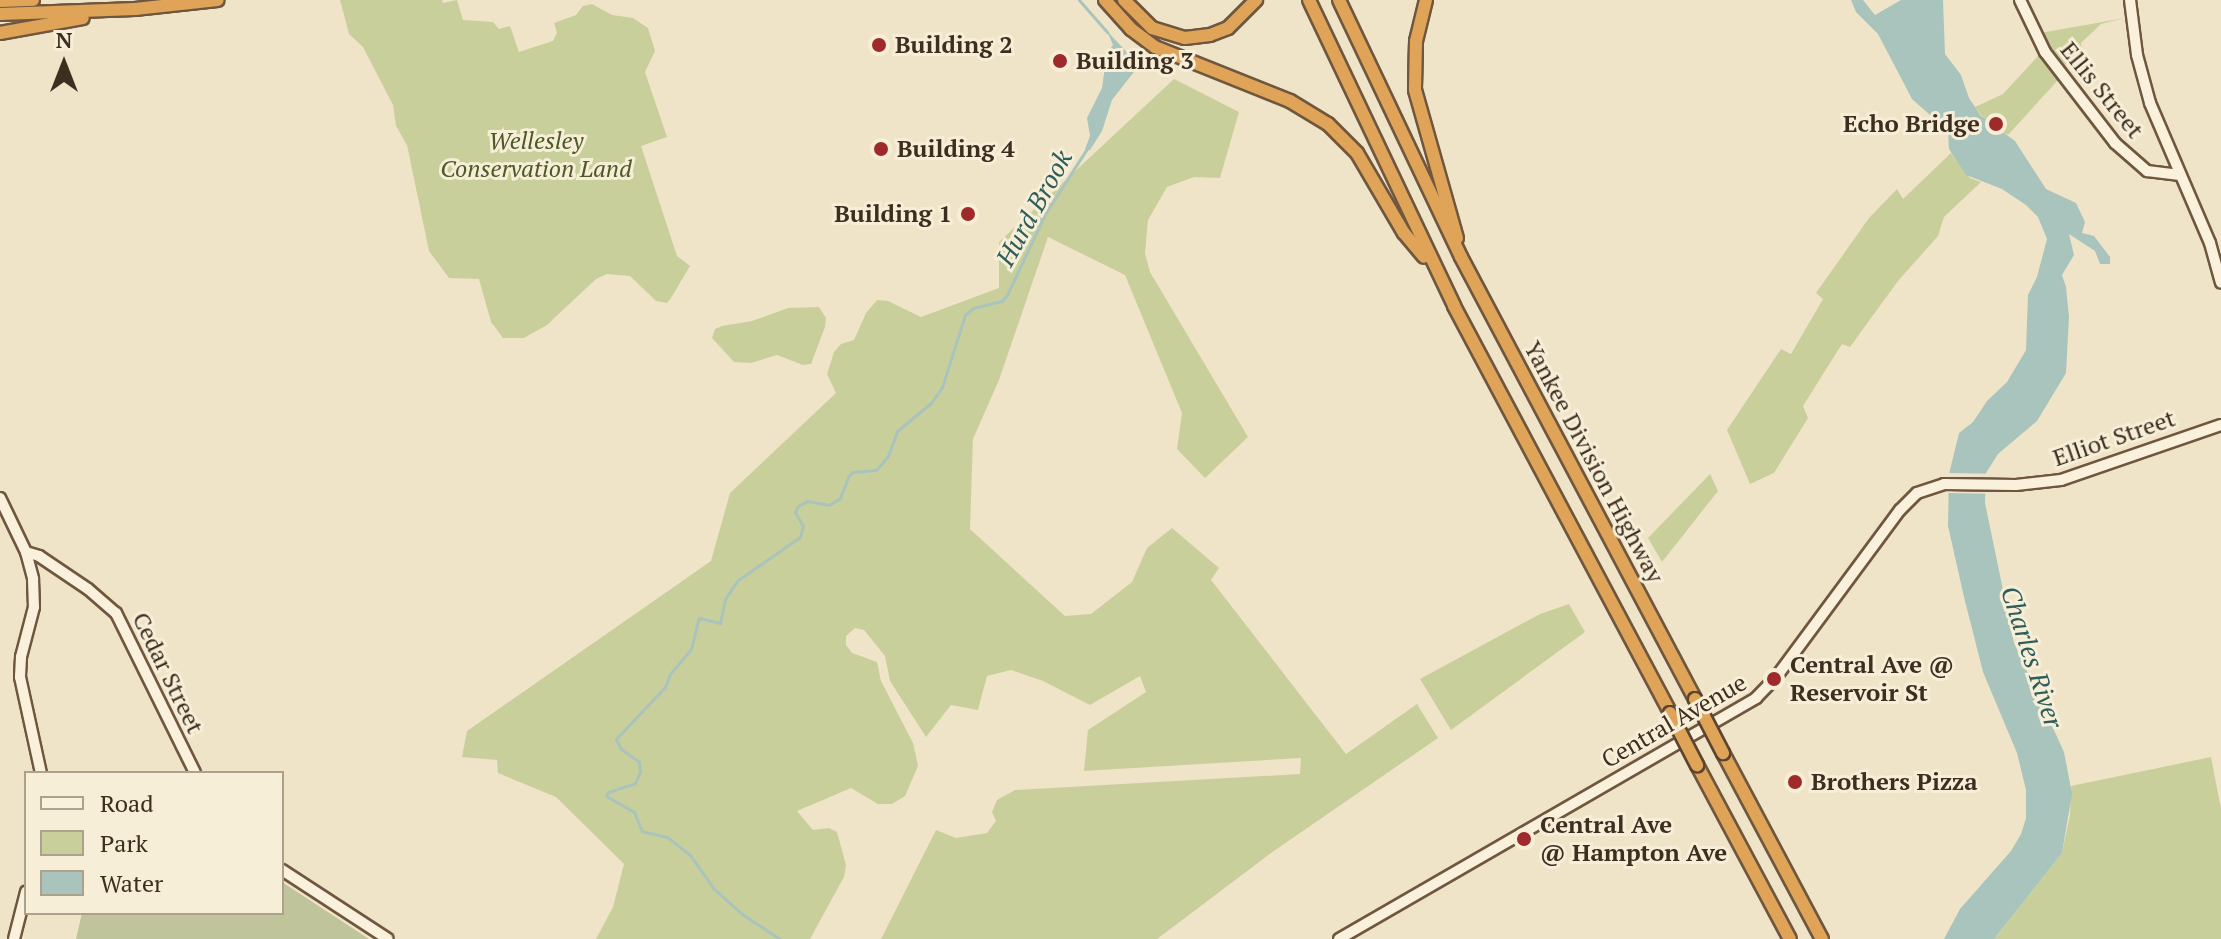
<!DOCTYPE html>
<style>
body{margin:0}
#map{position:relative;width:2221px;height:939px;overflow:hidden;background:#f0e4c8;font-family:"PT Serif",serif}
div>[style]{position:absolute}
.green>*{inset:0;background:#c9cf9b}
.cemetery>*{inset:0;background:#bfc49a}
.water>*{inset:0;background:#a9c4bc}
.pier>*{inset:0;background:#f0e4c8;transform-origin:0 0}
.stream>*{height:3px;margin:-1.5px;padding:0 1.5px;transform-origin:1.5px;border-radius:1.5px;background:#a9c4bc}
.roads{filter:drop-shadow(2px 0 #6f573f) drop-shadow(-2px 0 #6f573f) drop-shadow(0 2px #6f573f) drop-shadow(0 -2px #6f573f)}
.secondary>*{height:10px;margin:-5px;padding:0 5px;transform-origin:5px;border-radius:5px;background:#faf1dc}
.highway>*{height:12px;margin:-6px;padding:0 6px;transform-origin:6px;border-radius:6px;background:#e0a458}
.bridges{filter:drop-shadow(2px 0 #5b4430) drop-shadow(-2px 0 #5b4430) drop-shadow(0 2px #5b4430) drop-shadow(0 -2px #5b4430)}
.highway-bridge>*{height:12px;margin:-6px;padding:0 6px;transform-origin:6px;border-radius:6px;background:#e0a458}
.dots>*{width:22px;height:22px;translate:-50% -50%;box-sizing:border-box;border:4px solid #f7eed8;border-radius:50%}
span{translate:-50% -50%;white-space:nowrap;text-align:center;line-height:1.15;-webkit-text-stroke:6px #f7eed8;paint-order:stroke}
.poi-label{font-size:24px;color:#3d2e20;font-weight:700}
.left{translate:0 -50%;text-align:left}
.right{translate:-100% -50%;text-align:right}
.street-label{font-size:24px;color:#3d2e20}
.park-label{font-size:24px;color:#4d5a26;font-style:italic}
.water-label{font-size:26px;color:#2f5d5a;font-style:italic}
.legend{position:absolute;left:24px;top:771px;width:260px;height:144px;box-sizing:border-box;background:#f7eed8;border:2px solid #ada18e;margin:0;padding:10px 14px;list-style:none;font-size:24px;color:#3d2e20}
.legend li{display:flex;align-items:center;gap:16px;height:40px}
.legend b{width:40px;border:2px solid #ada18e}
.north{position:absolute;left:24px;top:24px;width:80px;height:80px;-webkit-text-stroke:6px #f7eed8;paint-order:stroke;rotate:0deg;font-size:22px;font-weight:700;line-height:32px;text-align:center;color:#3d2e20}
.north::after{content:'';display:block;margin:auto;width:28px;height:36px;background:#3d2e20;clip-path:polygon(50% 0,100% 100%,50% 72%,0 100%)}
</style>
<div id="map">
<div class="green">
<i style="clip-path:polygon(340px 0,442px 0,443px 3px,457px 0,463px 20px,493px 22px,499px 29px,510px 26px,519px 52px,553px 41px,557px 33px,554px 23px,576px 15px,583px 6px,592px 4px,612px 15px,633px 18px,648px 28px,655px 51px,645px 72px,667px 137px,641px 146px,677px 256px,690px 266px,671px 298px,667px 303px,656px 301px,630px 276px,607px 274px,596px 279px,547px 325px,524px 338px,503px 338px,491px 322px,479px 279px,449px 278px,429px 251px,407px 145px,396px 126px,393px 105px,363px 47px,349px 34px)"></i>
<i style="clip-path:polygon(2125px 18px,2101px 24px,2081px 43px,2082px 56px,2065px 65px,2040px 33px)"></i>
<i style="clip-path:polygon(2039px 55px,2058px 80px,2008px 135px,1985px 120px,1975px 107px,2003px 94px)"></i>
<i style="clip-path:polygon(1174px 79px,1239px 112px,1220px 178px,1194px 177px,1167px 187px,1148px 220px,1145px 253px,1150px 272px,1248px 437px,1205px 478px,1177px 449px,1182px 413px,1125px 275px,1048px 237px,999px 380px,973px 439px,970px 529px,1065px 616px,1091px 614px,1132px 582px,1147px 548px,1172px 528px,1219px 568px,1211px 580px,1346px 754px,1417px 704px,1438px 738px,1271px 853px,1157px 939px,881px 939px,936px 830px,956px 838px,987px 833px,996px 821px,992px 812px,997px 800px,1015px 790px,1300px 774px,1301px 758px,1084px 771px,1088px 730px,1146px 692px,1140px 676px,1090px 705px,1043px 681px,1011px 670px,987px 676px,978px 710px,951px 705px,926px 737px,890px 681px,885px 656px,864px 630px,855px 628px,846px 636px,846px 645px,852px 653px,877px 662px,881px 681px,913px 743px,918px 766px,905px 796px,892px 804px,878px 804px,851px 788px,797px 811px,813px 830px,829px 828px,837px 832px,846px 865px,844px 877px,810px 939px,596px 939px,613px 907px,624px 864px,556px 797px,498px 773px,497px 760px,462px 757px,467px 731px,711px 561px,730px 493px,836px 393px,827px 374px,834px 352px,841px 344px,854px 340px,866px 313px,877px 300px,888px 301px,921px 317px,999px 288px,999px 242px)"></i>
<i style="clip-path:polygon(1951px 153px,1970px 178px,1981px 182px,1944px 217px,1938px 236px,1898px 281px,1850px 347px,1842px 344px,1803px 406px,1808px 418px,1774px 473px,1750px 484px,1727px 430px,1781px 349px,1791px 354px,1823px 299px,1816px 293px,1869px 218px,1897px 189px,1903px 199px)"></i>
<i style="clip-path:polygon(819px 307px,826px 318px,825px 327px,811px 364px,803px 365px,777px 355px,751px 363px,734px 362px,712px 338px,715px 329px,722px 326px,752px 321px,788px 308px)"></i>
<i style="clip-path:polygon(1710px 474px,1718px 491px,1662px 562px,1648px 538px)"></i>
<i style="clip-path:polygon(1569px 604px,1585px 632px,1451px 730px,1420px 679px,1540px 614px)"></i>
<i style="clip-path:polygon(2211px 757px,2221px 809px,2221px 939px,1994px 939px,2062px 853px,2070px 815px,2071px 786px)"></i>
</div>
<div class="cemetery">
<i style="clip-path:polygon(282px 882px,369px 939px,76px 939px,82px 913px,282px 913px)"></i>
</div>
<div class="water">
<i style="clip-path:polygon(1851px 0,1863px 0,1875px 15px,1901px 0,1943px 0,1945px 54px,1961px 75px,1969px 98px,1981px 116px,2015px 141px,2046px 189px,2076px 203px,2085px 222px,2082px 233px,2094px 236px,2110px 257px,2110px 264px,2100px 264px,2095px 251px,2069px 234px,2074px 255px,2062px 275px,2066px 287px,2069px 317px,2066px 373px,2037px 421px,1998px 454px,1986px 473px,1985px 503px,2014px 643px,2064px 752px,2072px 794px,2062px 853px,1994px 939px,1944px 939px,1960px 909px,2011px 851px,2021px 834px,2026px 818px,2026px 790px,2017px 753px,1983px 672px,1964px 597px,1948px 526px,1949px 474px,1959px 433px,1973px 422px,1987px 401px,2007px 382px,2026px 350px,2028px 295px,2037px 277px,2047px 239px,2038px 217px,2026px 205px,2002px 189px,1966px 175px,1949px 149px,1948px 131px,1912px 99px,1878px 34px,1856px 12px)"></i>
<i style="clip-path:polygon(1107px 31px,1135px 61px,1137px 68px,1112px 100px,1102px 131px,1090px 150px,1085px 149px,1090px 136px,1087px 118px,1102px 88px,1107px 53px,1113px 45px)"></i>
</div>
<div class="pier">
<i style="left:1949px;top:473px;width:41px;height:20px;rotate:1deg"></i>
</div>
<div class="stream">
<i style="left:1079px;top:0;width:43px;rotate:48.8deg"></i>
<i style="left:780px;top:939px;width:45px;rotate:-146.7deg"></i>
<i style="left:742px;top:914px;width:38px;rotate:-138deg"></i>
<i style="left:714px;top:889px;width:42px;rotate:-125.2deg"></i>
<i style="left:690px;top:855px;width:29px;rotate:-142deg"></i>
<i style="left:667px;top:837px;width:26px;rotate:-167deg"></i>
<i style="left:642px;top:831px;width:21px;rotate:-113deg"></i>
<i style="left:634px;top:812px;width:32px;rotate:-150deg"></i>
<i style="left:606px;top:796px;width:4px;rotate:-63deg"></i>
<i style="left:608px;top:792px;width:28px;rotate:-18deg"></i>
<i style="left:635px;top:783px;width:12px;rotate:-66deg"></i>
<i style="left:640px;top:772px;width:10px;rotate:-96deg"></i>
<i style="left:639px;top:762px;width:22px;rotate:-144deg"></i>
<i style="left:621px;top:749px;width:11px;rotate:-117deg"></i>
<i style="left:616px;top:739px;width:71px;rotate:-46.7deg"></i>
<i style="left:665px;top:687px;width:14px;rotate:-69deg"></i>
<i style="left:670px;top:674px;width:33px;rotate:-50deg"></i>
<i style="left:691px;top:649px;width:32px;rotate:-76deg"></i>
<i style="left:699px;top:618px;width:22px;rotate:13deg"></i>
<i style="left:720px;top:623px;width:25px;rotate:-78deg"></i>
<i style="left:725px;top:599px;width:23px;rotate:-56deg"></i>
<i style="left:738px;top:580px;width:75px;rotate:-34.7deg"></i>
<i style="left:800px;top:537px;width:11px;rotate:-75deg"></i>
<i style="left:803px;top:526px;width:16px;rotate:-120deg"></i>
<i style="left:795px;top:512px;width:7px;rotate:-63deg"></i>
<i style="left:798px;top:506px;width:10px;rotate:-29deg"></i>
<i style="left:807px;top:501px;width:22px;rotate:10deg"></i>
<i style="left:829px;top:505px;width:13px;rotate:-32deg"></i>
<i style="left:840px;top:498px;width:22px;rotate:-69deg"></i>
<i style="left:848px;top:477px;width:6px;rotate:-51deg"></i>
<i style="left:852px;top:472px;width:24px;rotate:-5deg"></i>
<i style="left:876px;top:470px;width:18px;rotate:-49deg"></i>
<i style="left:888px;top:456px;width:27px;rotate:-70deg"></i>
<i style="left:897px;top:431px;width:44px;rotate:-39.5deg"></i>
<i style="left:931px;top:403px;width:19px;rotate:-55deg"></i>
<i style="left:942px;top:387px;width:76px;rotate:-72.3deg"></i>
<i style="left:965px;top:315px;width:11px;rotate:-41deg"></i>
<i style="left:973px;top:308px;width:30px;rotate:-14deg"></i>
<i style="left:1002px;top:301px;width:8px;rotate:-50deg"></i>
<i style="left:1007px;top:295px;width:89px;rotate:-64.9deg"></i>
<i style="left:1045px;top:214px;width:80px;rotate:-57.3deg"></i>
</div>
<div class="roads">
<div class="secondary">
<i style="left:2020px;top:0;width:58px;rotate:64.3deg"></i>
<i style="left:2045px;top:52px;width:115px;rotate:52.4deg"></i>
<i style="left:2115px;top:143px;width:43px;rotate:41.2deg"></i>
<i style="left:2147px;top:171px;width:31px;rotate:7deg"></i>
<i style="left:2130px;top:0;width:55px;rotate:82.7deg"></i>
<i style="left:2137px;top:55px;width:50px;rotate:74.8deg"></i>
<i style="left:2150px;top:103px;width:152px;rotate:66.8deg"></i>
<i style="left:2210px;top:243px;width:41px;rotate:74.6deg"></i>
<i style="left:0;top:498px;width:60px;rotate:64.3deg"></i>
<i style="left:26px;top:552px;width:28px;rotate:75deg"></i>
<i style="left:33px;top:579px;width:28px;rotate:88deg"></i>
<i style="left:34px;top:607px;width:52px;rotate:104.6deg"></i>
<i style="left:21px;top:657px;width:20px;rotate:93deg"></i>
<i style="left:20px;top:677px;width:98px;rotate:77.7deg"></i>
<i style="left:26px;top:552px;width:14px;rotate:17deg"></i>
<i style="left:39px;top:556px;width:59px;rotate:34deg"></i>
<i style="left:88px;top:589px;width:37px;rotate:41deg"></i>
<i style="left:116px;top:613px;width:178px;rotate:63.7deg"></i>
<i style="left:282px;top:870px;width:126px;rotate:33.1deg"></i>
<i style="left:14px;top:939px;width:49px;rotate:-75.7deg"></i>
<i style="left:1339px;top:939px;width:482px;rotate:-30deg"></i>
<i style="left:1756px;top:698px;width:30px;rotate:-46deg"></i>
<i style="left:1777px;top:676px;width:207px;rotate:-53.5deg"></i>
<i style="left:1900px;top:510px;width:24px;rotate:-45deg"></i>
<i style="left:1917px;top:493px;width:28px;rotate:-18deg"></i>
<i style="left:1944px;top:484px;width:72px;rotate:0.8deg"></i>
<i style="left:2016px;top:485px;width:45px;rotate:-6.3deg"></i>
<i style="left:2061px;top:480px;width:169px;rotate:-19deg"></i>
</div>
<div class="highway">
<i style="left:1105px;top:0;width:39px;rotate:48deg"></i>
<i style="left:1131px;top:29px;width:30px;rotate:37deg"></i>
<i style="left:1155px;top:47px;width:145px;rotate:21.8deg"></i>
<i style="left:1290px;top:101px;width:44px;rotate:31.2deg"></i>
<i style="left:1328px;top:124px;width:41px;rotate:45deg"></i>
<i style="left:1357px;top:153px;width:93px;rotate:59.6deg"></i>
<i style="left:1404px;top:233px;width:31px;rotate:50deg"></i>
<i style="left:1124px;top:0;width:40px;rotate:45deg"></i>
<i style="left:1152px;top:28px;width:34px;rotate:17deg"></i>
<i style="left:1185px;top:38px;width:25px;rotate:-7deg"></i>
<i style="left:1210px;top:35px;width:19px;rotate:-21deg"></i>
<i style="left:1228px;top:28px;width:40px;rotate:-45deg"></i>
<i style="left:1309px;top:0;width:339px;rotate:64.6deg"></i>
<i style="left:1454px;top:306px;width:461px;rotate:62deg"></i>
<i style="left:1339px;top:0;width:284px;rotate:64.6deg"></i>
<i style="left:1461px;top:257px;width:500px;rotate:62.1deg"></i>
<i style="left:1426px;top:0;width:42px;rotate:103.7deg"></i>
<i style="left:1416px;top:41px;width:49px;rotate:91.2deg"></i>
<i style="left:1415px;top:90px;width:154px;rotate:74.2deg"></i>
<i style="left:0;top:1px;width:33px;rotate:-2deg"></i>
<i style="left:0;top:14px;width:135px;rotate:-2.1deg"></i>
<i style="left:135px;top:9px;width:83px;rotate:-6.2deg"></i>
<i style="left:0;top:33px;width:84px;rotate:-10.2deg"></i>
<i style="left:1723px;top:753px;width:211px;rotate:62deg"></i>
<i style="left:1697px;top:765px;width:197px;rotate:61.9deg"></i>
</div>
</div>
<div class="bridges">
<div class="highway-bridge">
<i style="left:1695px;top:699px;width:61px;rotate:62.6deg"></i>
<i style="left:1670px;top:713px;width:59px;rotate:62.6deg"></i>
</div>
</div>
<div class="dots">
<i style="left:879px;top:45px;background:#9e2a2b"></i>
<i style="left:1060px;top:61px;background:#9e2a2b"></i>
<i style="left:1996px;top:124px;background:#9e2a2b"></i>
<i style="left:881px;top:149px;background:#9e2a2b"></i>
<i style="left:968px;top:214px;background:#9e2a2b"></i>
<i style="left:1774px;top:679px;background:#9e2a2b"></i>
<i style="left:1795px;top:782px;background:#9e2a2b"></i>
<i style="left:1524px;top:839px;background:#9e2a2b"></i>
</div>
<div class="poi-label">
<span class="left" style="left:895px;top:45px">Building 2</span>
<span class="left" style="left:1076px;top:61px">Building 3</span>
<span class="right" style="left:1980px;top:124px">Echo Bridge</span>
<span class="left" style="left:897px;top:149px">Building 4</span>
<span class="right" style="left:952px;top:214px">Building 1</span>
<span class="left" style="left:1790px;top:679px">Central Ave @<br>Reservoir St</span>
<span class="left" style="left:1811px;top:782px">Brothers Pizza</span>
<span class="left" style="left:1540px;top:839px">Central Ave<br>@ Hampton Ave</span>
</div>
<div class="street-label">
<span style="left:2102px;top:90px;rotate:51deg">Ellis Street</span>
<span style="left:2114px;top:438px;rotate:-19deg">Elliot Street</span>
<span style="left:1594px;top:462px;rotate:62deg">Yankee Division Highway</span>
<span style="left:168px;top:673px;rotate:64deg">Cedar Street</span>
<span style="left:1674px;top:721px;rotate:-30deg">Central Avenue</span>
</div>
<div class="park-label">
<span style="left:536px;top:155px">Wellesley<br>Conservation Land</span>
</div>
<div class="water-label">
<span style="left:1034px;top:208px;rotate:-61deg">Hurd Brook</span>
<span style="left:2032px;top:657px;rotate:72deg">Charles River</span>
</div>
<ul class="legend">
<li><b style="height:10px;background:#faf1dc"></b>Road</li>
<li><b style="height:22px;background:#c9cf9b"></b>Park</li>
<li><b style="height:22px;background:#a9c4bc"></b>Water</li>
</ul>
<div class="north">N</div>
</div>
